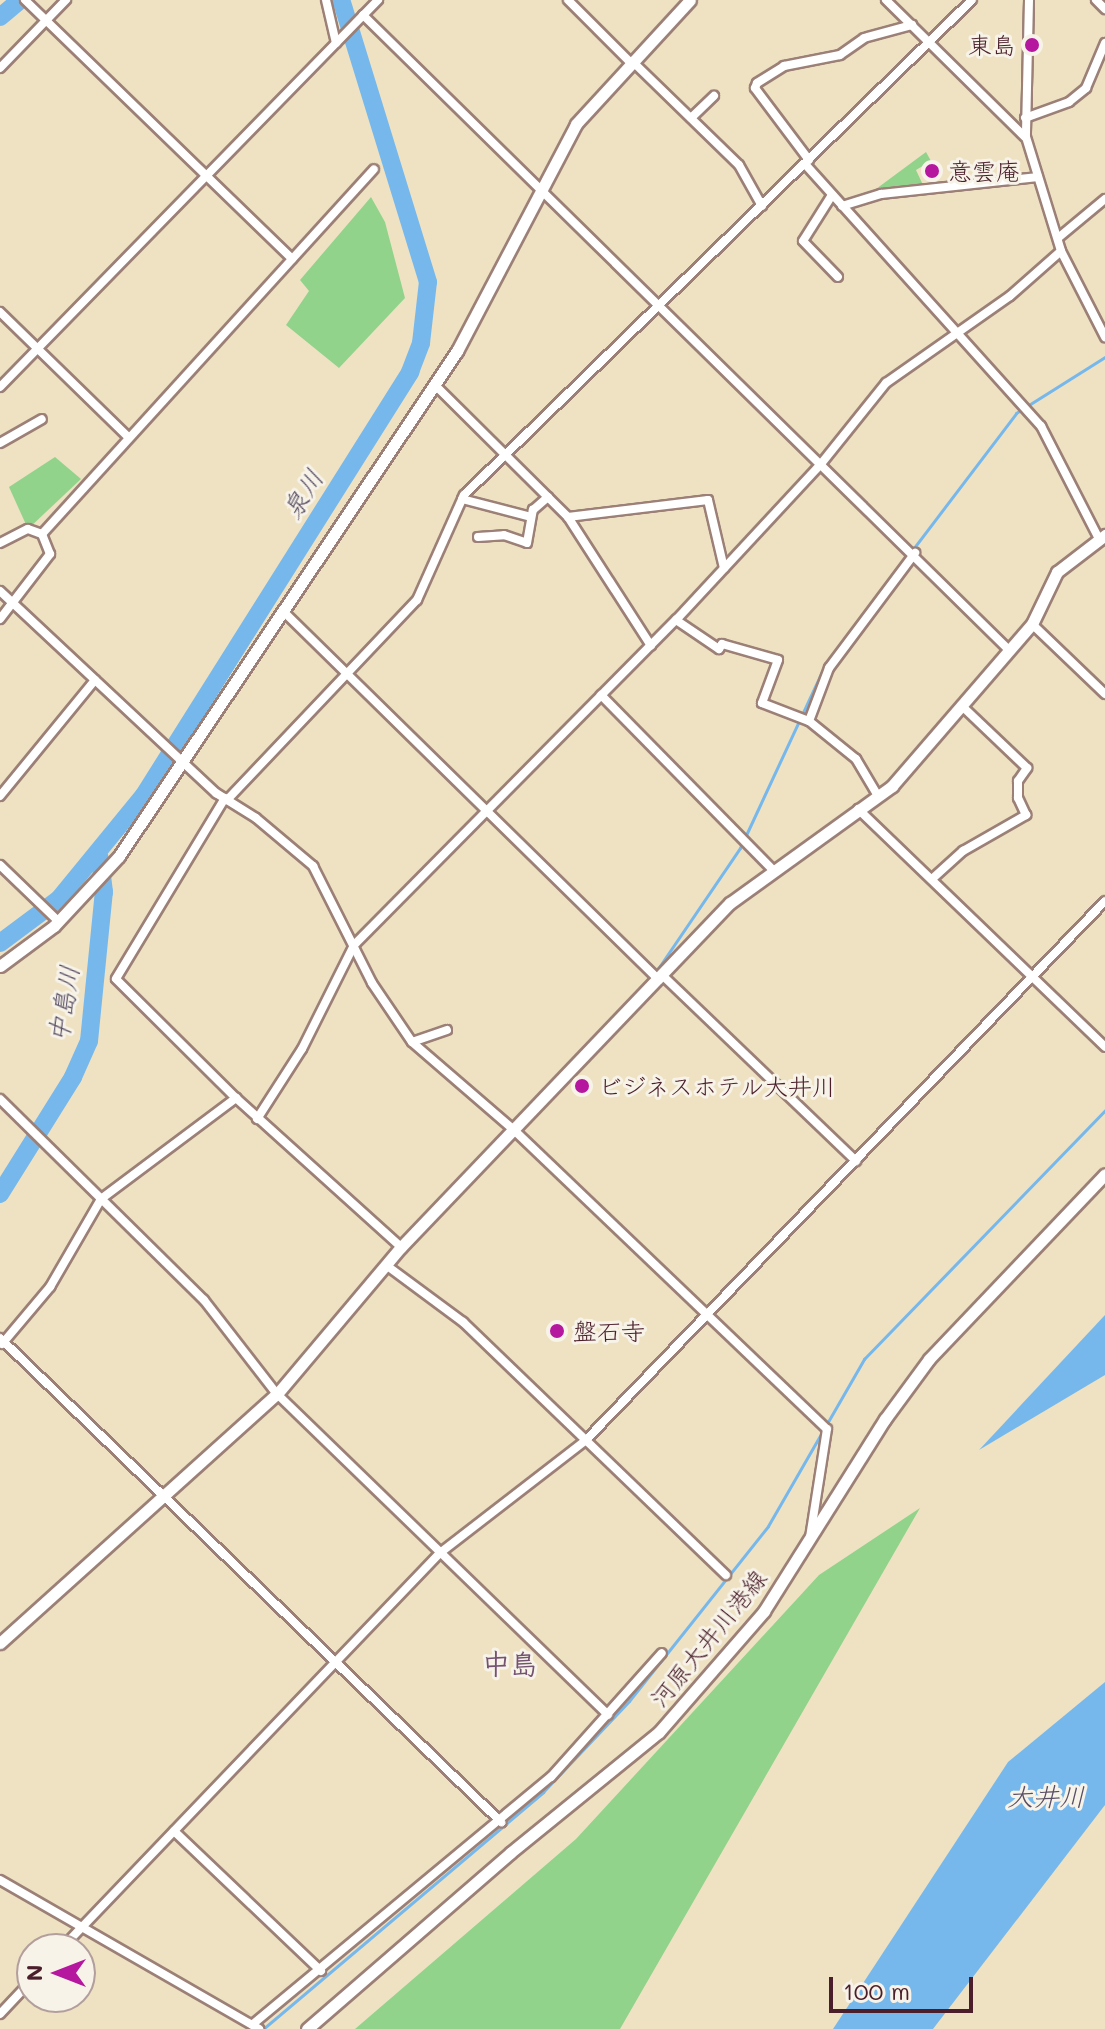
<!DOCTYPE html>
<meta charset="utf-8">
<style>
body{margin:0}
#map{position:relative;width:1105px;height:2029px;overflow:hidden;background:#eee2c3;font-family:Mali,"Klee One",sans-serif}
div>[style]{position:absolute}
.green>*{inset:0;background:#92d38b}
.water>*{inset:0;background:#77b8ec}
.stream>*{height:3px;margin:-1.5px;padding:0 1.5px;transform-origin:1.5px;border-radius:1.5px;background:#77b8ec}
.river>*{height:18px;margin:-9px;padding:0 9px;transform-origin:9px;border-radius:9px;background:#77b8ec}
.roads{filter:drop-shadow(2px 0 #9c8077) drop-shadow(-2px 0 #9c8077) drop-shadow(0 2px #9c8077) drop-shadow(0 -2px #9c8077)}
.street>*{height:8px;margin:-4px;padding:0 4px;transform-origin:4px;border-radius:4px;background:#fff}
.secondary>*{height:11px;margin:-5.5px;padding:0 5.5px;transform-origin:5.5px;border-radius:5.5px;background:#fff}
.dots>*{width:22px;height:22px;translate:-50% -50%;box-sizing:border-box;border:4px solid #f7f3e8;border-radius:50%}
span{translate:-50% -50%;white-space:nowrap;text-align:center;line-height:1.15;-webkit-text-stroke:6px #f7f3e8;paint-order:stroke}
.poi-label{font-size:24px;color:#4a1f2b}
.right{translate:-100% -50%;text-align:right}
.left{translate:0 -50%;text-align:left}
.street-label{font-size:24px;color:#4a1f2b}
.water-label{font-size:26px;color:#584d65;font-style:italic}
.quarter-label{font-size:28px;color:#745271;font-weight:700}
.north{position:absolute;left:16px;top:1933px;width:80px;height:80px;box-sizing:border-box;background:#f7f3e8;border:2px solid #b29e9c;border-radius:50%;rotate:270deg;font-size:22px;font-weight:700;line-height:32px;text-align:center;color:#4a1f2b}
.north::after{content:'';display:block;margin:auto;width:28px;height:36px;background:#b5179e;clip-path:polygon(50% 0,100% 100%,50% 72%,0 100%)}
.scale{position:absolute;left:829px;top:1977px;width:144px;height:36px;box-sizing:border-box;border:4px solid #4a1f2b;border-top:0;padding-left:10px;font-size:24px;line-height:28px;white-space:nowrap;color:#4a1f2b;-webkit-text-stroke:6px #f7f3e8;paint-order:stroke}
</style>
<div id="map">
<div class="green">
<i style="clip-path:polygon(926px 152px,931px 161px,916px 170px,923px 185px,876px 189px)"></i>
<i style="clip-path:polygon(371px 197px,385px 222px,405px 298px,339px 368px,286px 325px,309px 291px,300px 280px)"></i>
<i style="clip-path:polygon(55px 457px,81px 479px,28px 529px,9px 487px)"></i>
<i style="clip-path:polygon(920px 1508px,620px 2029px,355px 2029px,576px 1839px,819px 1575px)"></i>
</div>
<div class="water">
<i style="clip-path:polygon(1105px 1315px,1105px 1375px,979px 1450px)"></i>
<i style="clip-path:polygon(1105px 1682px,1105px 1805px,933px 2029px,833px 2029px,1008px 1762px)"></i>
</div>
<div class="stream">
<i style="left:655px;top:973px;width:151px;rotate:-55.8deg"></i>
<i style="left:740px;top:848px;width:202px;rotate:-65.1deg"></i>
<i style="left:825px;top:665px;width:316px;rotate:-52.8deg"></i>
<i style="left:1016px;top:413px;width:105px;rotate:-32.2deg"></i>
<i style="left:401px;top:1238px;width:52px;rotate:-45.8deg"></i>
<i style="left:263px;top:2029px;width:367px;rotate:-40.2deg"></i>
<i style="left:543px;top:1792px;width:125px;rotate:-46.6deg"></i>
<i style="left:629px;top:1701px;width:223px;rotate:-51.5deg"></i>
<i style="left:768px;top:1526px;width:193px;rotate:-60.1deg"></i>
<i style="left:864px;top:1359px;width:347px;rotate:-45.9deg"></i>
</div>
<div class="river">
<i style="left:0;top:17px;width:26px;rotate:-40deg"></i>
<i style="left:0;top:943px;width:74px;rotate:-36.7deg"></i>
<i style="left:59px;top:899px;width:134px;rotate:-50.7deg"></i>
<i style="left:144px;top:795px;width:500px;rotate:-57.8deg"></i>
<i style="left:410px;top:372px;width:31px;rotate:-69deg"></i>
<i style="left:421px;top:343px;width:61px;rotate:-83.5deg"></i>
<i style="left:428px;top:282px;width:295px;rotate:-107.1deg"></i>
<i style="left:0;top:1194px;width:138px;rotate:-58deg"></i>
<i style="left:73px;top:1077px;width:39px;rotate:-66deg"></i>
<i style="left:89px;top:1041px;width:150px;rotate:-84.3deg"></i>
<i style="left:104px;top:892px;width:34px;rotate:-97deg"></i>
</div>
<div class="roads">
<div class="street">
<i style="left:25px;top:0;width:372px;rotate:44.1deg"></i>
<i style="left:326px;top:0;width:44px;rotate:76.9deg"></i>
<i style="left:568px;top:0;width:88px;rotate:45deg"></i>
<i style="left:886px;top:0;width:195px;rotate:44.6deg"></i>
<i style="left:1029px;top:0;width:137px;rotate:91.3deg"></i>
<i style="left:1026px;top:137px;width:119px;rotate:72.9deg"></i>
<i style="left:1061px;top:251px;width:97px;rotate:62.9deg"></i>
<i style="left:1096px;top:0;width:13px;rotate:45deg"></i>
<i style="left:363px;top:15px;width:907px;rotate:44.51deg"></i>
<i style="left:632px;top:61px;width:149px;rotate:44.2deg"></i>
<i style="left:739px;top:165px;width:47px;rotate:60.7deg"></i>
<i style="left:0;top:68px;width:95px;rotate:-45.9deg"></i>
<i style="left:691px;top:118px;width:32px;rotate:-44deg"></i>
<i style="left:1025px;top:118px;width:47px;rotate:-20deg"></i>
<i style="left:1069px;top:102px;width:22px;rotate:-39deg"></i>
<i style="left:1086px;top:88px;width:49px;rotate:-67.1deg"></i>
<i style="left:809px;top:160px;width:90px;rotate:-126.9deg"></i>
<i style="left:755px;top:88px;width:5px;rotate:-68deg"></i>
<i style="left:757px;top:83px;width:32px;rotate:-32deg"></i>
<i style="left:784px;top:66px;width:57px;rotate:-11.1deg"></i>
<i style="left:840px;top:55px;width:29px;rotate:-35deg"></i>
<i style="left:864px;top:38px;width:50px;rotate:-15.2deg"></i>
<i style="left:805px;top:164px;width:353px;rotate:48deg"></i>
<i style="left:1041px;top:426px;width:127px;rotate:62.8deg"></i>
<i style="left:832px;top:195px;width:54px;rotate:122.2deg"></i>
<i style="left:803px;top:241px;width:50px;rotate:45.8deg"></i>
<i style="left:842px;top:206px;width:41px;rotate:-17.1deg"></i>
<i style="left:881px;top:194px;width:158px;rotate:-6.2deg"></i>
<i style="left:1058px;top:238px;width:61px;rotate:-39.7deg"></i>
<i style="left:0;top:312px;width:180px;rotate:44.3deg"></i>
<i style="left:434px;top:384px;width:189px;rotate:44.8deg"></i>
<i style="left:568px;top:517px;width:153px;rotate:57.2deg"></i>
<i style="left:0;top:387px;width:541px;rotate:-45.67deg"></i>
<i style="left:0;top:443px;width:48px;rotate:-29.7deg"></i>
<i style="left:462px;top:499px;width:71px;rotate:14.6deg"></i>
<i style="left:568px;top:517px;width:141px;rotate:-6.9deg"></i>
<i style="left:708px;top:500px;width:70px;rotate:76.8deg"></i>
<i style="left:478px;top:537px;width:26px;rotate:-4deg"></i>
<i style="left:504px;top:535px;width:24px;rotate:19deg"></i>
<i style="left:527px;top:543px;width:34px;rotate:-80deg"></i>
<i style="left:533px;top:510px;width:20px;rotate:-41deg"></i>
<i style="left:0;top:543px;width:31px;rotate:-27deg"></i>
<i style="left:28px;top:529px;width:15px;rotate:20deg"></i>
<i style="left:0;top:591px;width:296px;rotate:43.1deg"></i>
<i style="left:216px;top:793px;width:47px;rotate:32deg"></i>
<i style="left:256px;top:818px;width:75px;rotate:40.1deg"></i>
<i style="left:313px;top:866px;width:131px;rotate:63.2deg"></i>
<i style="left:372px;top:983px;width:71px;rotate:55.9deg"></i>
<i style="left:412px;top:1042px;width:136px;rotate:40.8deg"></i>
<i style="left:515px;top:1131px;width:431px;rotate:43.7deg"></i>
<i style="left:827px;top:1429px;width:109px;rotate:98.9deg"></i>
<i style="left:283px;top:611px;width:527px;rotate:44.46deg"></i>
<i style="left:0;top:619px;width:82px;rotate:-52.4deg"></i>
<i style="left:50px;top:554px;width:22px;rotate:-112deg"></i>
<i style="left:42px;top:534px;width:493px;rotate:-47.7deg"></i>
<i style="left:676px;top:620px;width:52px;rotate:34deg"></i>
<i style="left:719px;top:649px;width:6px;rotate:-59deg"></i>
<i style="left:722px;top:644px;width:58px;rotate:15.9deg"></i>
<i style="left:778px;top:660px;width:46px;rotate:110.4deg"></i>
<i style="left:762px;top:703px;width:50px;rotate:21deg"></i>
<i style="left:1032px;top:624px;width:101px;rotate:43.8deg"></i>
<i style="left:601px;top:695px;width:243px;rotate:45.5deg"></i>
<i style="left:0;top:796px;width:150px;rotate:-50.7deg"></i>
<i style="left:878px;top:796px;width:43px;rotate:-120.7deg"></i>
<i style="left:856px;top:759px;width:60px;rotate:-141deg"></i>
<i style="left:809px;top:721px;width:57px;rotate:-69.3deg"></i>
<i style="left:829px;top:668px;width:144px;rotate:-53.2deg"></i>
<i style="left:225px;top:798px;width:211px;rotate:121.1deg"></i>
<i style="left:116px;top:979px;width:169px;rotate:44.8deg"></i>
<i style="left:227px;top:800px;width:276px;rotate:-46.5deg"></i>
<i style="left:417px;top:600px;width:115px;rotate:-65.9deg"></i>
<i style="left:464px;top:495px;width:709px;rotate:-44.26deg"></i>
<i style="left:858px;top:809px;width:343px;rotate:43.9deg"></i>
<i style="left:0;top:865px;width:82px;rotate:44deg"></i>
<i style="left:932px;top:879px;width:42px;rotate:-42.1deg"></i>
<i style="left:963px;top:851px;width:73px;rotate:-29.7deg"></i>
<i style="left:1026px;top:815px;width:19px;rotate:-115deg"></i>
<i style="left:1018px;top:798px;width:17px;rotate:-90deg"></i>
<i style="left:1018px;top:781px;width:16px;rotate:-55deg"></i>
<i style="left:1027px;top:768px;width:90px;rotate:-136.4deg"></i>
<i style="left:662px;top:975px;width:269px;rotate:43.8deg"></i>
<i style="left:412px;top:1042px;width:37px;rotate:-19deg"></i>
<i style="left:0;top:1099px;width:286px;rotate:44.6deg"></i>
<i style="left:204px;top:1300px;width:119px;rotate:52.2deg"></i>
<i style="left:277px;top:1394px;width:461px;rotate:44.1deg"></i>
<i style="left:257px;top:1119px;width:83px;rotate:-57.3deg"></i>
<i style="left:302px;top:1049px;width:116px;rotate:-63.4deg"></i>
<i style="left:354px;top:945px;width:458px;rotate:-45.3deg"></i>
<i style="left:676px;top:620px;width:213px;rotate:-47.1deg"></i>
<i style="left:821px;top:464px;width:104px;rotate:-51.3deg"></i>
<i style="left:886px;top:383px;width:151px;rotate:-35.1deg"></i>
<i style="left:1010px;top:296px;width:68px;rotate:-41.4deg"></i>
<i style="left:386px;top:1265px;width:96px;rotate:36.5deg"></i>
<i style="left:463px;top:1322px;width:365px;rotate:43.9deg"></i>
<i style="left:0;top:1338px;width:697px;rotate:44.01deg"></i>
<i style="left:2px;top:1344px;width:75px;rotate:-49.9deg"></i>
<i style="left:50px;top:1287px;width:102px;rotate:-59.9deg"></i>
<i style="left:101px;top:1199px;width:169px;rotate:-36.8deg"></i>
<i style="left:236px;top:1098px;width:222px;rotate:42.1deg"></i>
<i style="left:174px;top:1831px;width:203px;rotate:43.6deg"></i>
<i style="left:0;top:1880px;width:299px;rotate:29.9deg"></i>
<i style="left:61px;top:1949px;width:548px;rotate:-46.26deg"></i>
<i style="left:440px;top:1553px;width:185px;rotate:-37.7deg"></i>
<i style="left:586px;top:1440px;width:748px;rotate:-46.08deg"></i>
<i style="left:0;top:2014px;width:47px;rotate:-46.7deg"></i>
<i style="left:253px;top:2024px;width:387px;rotate:-39.7deg"></i>
<i style="left:551px;top:1777px;width:166px;rotate:-48.2deg"></i>
</div>
<div class="secondary">
<i style="left:0;top:966px;width:67px;rotate:-36.5deg"></i>
<i style="left:54px;top:926px;width:96px;rotate:-47.1deg"></i>
<i style="left:119px;top:856px;width:608px;rotate:-56.21deg"></i>
<i style="left:457px;top:351px;width:256px;rotate:-62.3deg"></i>
<i style="left:576px;top:124px;width:168px;rotate:-47.4deg"></i>
<i style="left:0;top:1643px;width:372px;rotate:-42deg"></i>
<i style="left:277px;top:1394px;width:192px;rotate:-49.9deg"></i>
<i style="left:401px;top:1247px;width:476px;rotate:-46.3deg"></i>
<i style="left:730px;top:903px;width:200px;rotate:-35.8deg"></i>
<i style="left:892px;top:786px;width:214px;rotate:-49.2deg"></i>
<i style="left:1032px;top:624px;width:58px;rotate:-64.3deg"></i>
<i style="left:1057px;top:572px;width:61px;rotate:-37.6deg"></i>
<i style="left:307px;top:2029px;width:269px;rotate:-40.9deg"></i>
<i style="left:510px;top:1853px;width:192px;rotate:-39.1deg"></i>
<i style="left:659px;top:1732px;width:160px;rotate:-49deg"></i>
<i style="left:764px;top:1611px;width:227px;rotate:-57.8deg"></i>
<i style="left:885px;top:1419px;width:74px;rotate:-53.7deg"></i>
<i style="left:929px;top:1359px;width:255px;rotate:-46.4deg"></i>
</div>
</div>
<div class="dots">
<i style="left:1032px;top:45px;background:#b5179e"></i>
<i style="left:932px;top:171px;background:#b5179e"></i>
<i style="left:582px;top:1086px;background:#b5179e"></i>
<i style="left:557px;top:1331px;background:#b5179e"></i>
</div>
<div class="poi-label">
<span class="right" style="left:1016px;top:45px">東島</span>
<span class="left" style="left:948px;top:171px">意雲庵</span>
<span class="left" style="left:598px;top:1086px">ビジネスホテル大井川</span>
<span class="left" style="left:573px;top:1331px">盤石寺</span>
</div>
<div class="street-label">
<span style="left:708px;top:1638px;rotate:-51deg">河原大井川港線</span>
</div>
<div class="water-label">
<span style="left:303px;top:494px;rotate:-58deg">泉川</span>
<span style="left:64px;top:1004px;rotate:-81deg">中島川</span>
<span style="left:1046px;top:1797px">大井川</span>
</div>
<div class="quarter-label">
<span style="left:510px;top:1663px">中島</span>
</div>
<div class="north">N</div>
<div class="scale">100 m</div>
</div>
